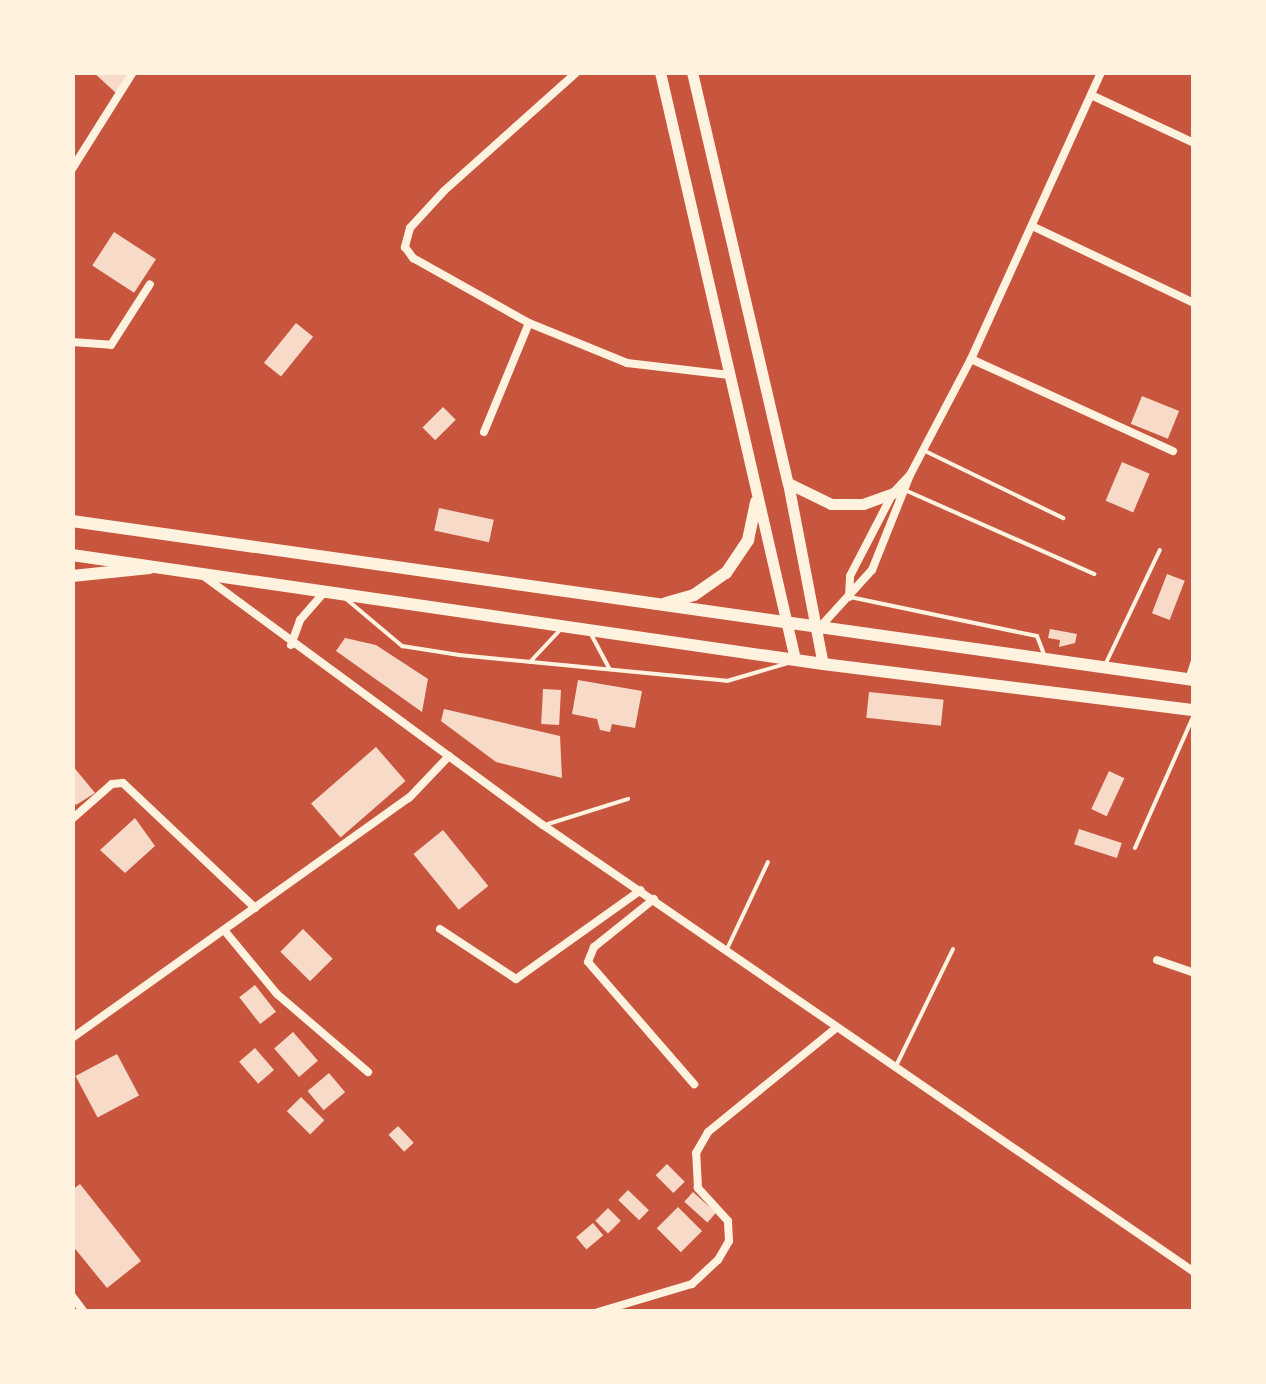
<!DOCTYPE html>
<style>
body{margin:0}
#map{position:relative;width:1266px;height:1384px;overflow:hidden;background:#c8553d;font-family:"Asap Condensed",sans-serif}
div>[style]{position:absolute}
.building>*{inset:0;background:#f7dbc8;transform-origin:0 0}
.service>*{height:4px;margin:-2px;padding:0 2px;transform-origin:2px;border-radius:2px;background:#fff3e0}
.minor>*{height:8px;margin:-4px;padding:0 4px;transform-origin:4px;border-radius:4px;background:#fff3e0}
.secondary>*{height:11px;margin:-5.5px;padding:0 5.5px;transform-origin:5.5px;border-radius:5.5px;background:#fff3e0}
.primary>*{height:12px;margin:-6px;padding:0 6px;transform-origin:6px;border-radius:6px;background:#fff3e0}
.trunk>*{height:12px;margin:-6px;padding:0 6px;transform-origin:6px;border-radius:6px;background:#fff3e0}
span{translate:-50% -50%;white-space:nowrap;text-align:center;line-height:1.15;-webkit-text-stroke:10px #fff3e0;paint-order:stroke}
.frame{position:absolute;inset:0;border:75px solid #fff3e0;pointer-events:none}
</style>
<div id="map">
<div class="building">
<i style="clip-path:polygon(93px 72px,123px 72px,127px 76px,116px 93px)"></i>
<i style="left:114px;top:232px;width:50px;height:40px;rotate:33deg"></i>
<i style="left:296px;top:323px;width:22px;height:51px;rotate:39deg"></i>
<i style="left:1142px;top:396px;width:40px;height:30px;rotate:22deg"></i>
<i style="left:443px;top:407px;width:18px;height:29px;rotate:45deg"></i>
<i style="left:1122px;top:462px;width:30px;height:42px;rotate:23deg"></i>
<i style="left:439px;top:508px;width:56px;height:23px;rotate:12deg"></i>
<i style="left:1167px;top:574px;width:19px;height:42px;rotate:21deg"></i>
<i style="clip-path:polygon(1050px 629px,1077px 634px,1075px 643px,1059px 647px,1060px 640px,1048px 638px)"></i>
<i style="clip-path:polygon(345px 638px,376px 645px,428px 679px,422px 712px,336px 651px)"></i>
<i style="clip-path:polygon(578px 680px,642px 691px,635px 728px,612px 724px,610px 732px,600px 730px,597px 719px,572px 714px)"></i>
<i style="left:543px;top:689px;width:18px;height:35px;rotate:3deg"></i>
<i style="left:869px;top:692px;width:75px;height:26px;rotate:6deg"></i>
<i style="clip-path:polygon(444px 709px,560px 736px,562px 778px,496px 762px,441px 721px)"></i>
<i style="left:376px;top:747px;width:45px;height:86px;rotate:49deg"></i>
<i style="clip-path:polygon(72px 765px,95px 793px,76px 805px,72px 799px)"></i>
<i style="left:1109px;top:771px;width:17px;height:42px;rotate:25deg"></i>
<i style="clip-path:polygon(135px 818px,155px 846px,125px 873px,100px 850px)"></i>
<i style="left:1079px;top:829px;width:45px;height:16px;rotate:18deg"></i>
<i style="left:443px;top:830px;width:72px;height:38px;rotate:51deg"></i>
<i style="left:303px;top:929px;width:42px;height:32px;rotate:45deg"></i>
<i style="left:255px;top:985px;width:34px;height:20px;rotate:52deg"></i>
<i style="left:293px;top:1032px;width:38px;height:25px;rotate:49deg"></i>
<i style="left:255px;top:1048px;width:29px;height:21px;rotate:49deg"></i>
<i style="left:117px;top:1054px;width:47px;height:47px;rotate:62deg"></i>
<i style="left:329px;top:1073px;width:25px;height:28px;rotate:50deg"></i>
<i style="left:301px;top:1097px;width:33px;height:20px;rotate:45deg"></i>
<i style="left:398px;top:1126px;width:23px;height:13px;rotate:47deg"></i>
<i style="left:667px;top:1164px;width:25px;height:16px;rotate:45deg"></i>
<i style="clip-path:polygon(80px 1184px,141px 1261px,107px 1288px,72px 1245px,72px 1190px)"></i>
<i style="left:628px;top:1190px;width:29px;height:14px;rotate:44deg"></i>
<i style="left:693px;top:1192px;width:31px;height:13px;rotate:42deg"></i>
<i style="left:678px;top:1207px;width:34px;height:30px;rotate:45deg"></i>
<i style="left:608px;top:1208px;width:18px;height:18px;rotate:45deg"></i>
<i style="left:593px;top:1223px;width:16px;height:22px;rotate:50deg"></i>
</div>
<div class="service">
<i style="left:923px;top:450px;width:156px;rotate:25.9deg"></i>
<i style="left:907px;top:491px;width:205px;rotate:23.9deg"></i>
<i style="left:850px;top:597px;width:191px;rotate:11.8deg"></i>
<i style="left:1037px;top:636px;width:22px;rotate:69deg"></i>
<i style="left:345px;top:598px;width:75px;rotate:40.1deg"></i>
<i style="left:402px;top:646px;width:58px;rotate:9deg"></i>
<i style="left:459px;top:655px;width:269px;rotate:5.5deg"></i>
<i style="left:727px;top:681px;width:68px;rotate:-16.3deg"></i>
<i style="left:592px;top:636px;width:36px;rotate:62deg"></i>
<i style="left:530px;top:662px;width:45px;rotate:-46.8deg"></i>
<i style="left:1106px;top:663px;width:125px;rotate:-64.5deg"></i>
<i style="left:1188px;top:676px;width:20px;rotate:-72deg"></i>
<i style="left:548px;top:824px;width:84px;rotate:-17.4deg"></i>
<i style="left:1135px;top:848px;width:145px;rotate:-66.1deg"></i>
<i style="left:727px;top:949px;width:96px;rotate:-64.8deg"></i>
<i style="left:896px;top:1066px;width:130px;rotate:-64deg"></i>
</div>
<div class="minor">
<i style="left:577px;top:72px;width:178px;rotate:138.2deg"></i>
<i style="left:444px;top:191px;width:50px;rotate:132.6deg"></i>
<i style="left:410px;top:228px;width:20px;rotate:105deg"></i>
<i style="left:405px;top:247px;width:14px;rotate:54deg"></i>
<i style="left:413px;top:258px;width:133px;rotate:29.3deg"></i>
<i style="left:529px;top:323px;width:106px;rotate:22.2deg"></i>
<i style="left:627px;top:363px;width:103px;rotate:6.7deg"></i>
<i style="left:1091px;top:95px;width:114px;rotate:25deg"></i>
<i style="left:72px;top:169px;width:115px;rotate:-57.8deg"></i>
<i style="left:1032px;top:226px;width:179px;rotate:25.4deg"></i>
<i style="left:72px;top:342px;width:39px;rotate:4deg"></i>
<i style="left:111px;top:345px;width:72px;rotate:-57.4deg"></i>
<i style="left:971px;top:359px;width:222px;rotate:24.5deg"></i>
<i style="left:484px;top:432px;width:118px;rotate:-67.6deg"></i>
<i style="left:205px;top:577px;width:419px;rotate:36.3deg"></i>
<i style="left:543px;top:825px;width:790px;rotate:34.47deg"></i>
<i style="left:849px;top:597px;width:21px;rotate:-87deg"></i>
<i style="left:850px;top:576px;width:93px;rotate:-62.6deg"></i>
<i style="left:893px;top:493px;width:25px;rotate:-47deg"></i>
<i style="left:821px;top:626px;width:76px;rotate:-47.7deg"></i>
<i style="left:872px;top:570px;width:102px;rotate:-68.2deg"></i>
<i style="left:910px;top:475px;width:131px;rotate:-62.3deg"></i>
<i style="left:971px;top:359px;width:315px;rotate:-65.6deg"></i>
<i style="left:291px;top:645px;width:27px;rotate:-70deg"></i>
<i style="left:300px;top:620px;width:37px;rotate:-49deg"></i>
<i style="left:72px;top:819px;width:53px;rotate:-41.2deg"></i>
<i style="left:112px;top:784px;width:11px;rotate:-5deg"></i>
<i style="left:123px;top:783px;width:182px;rotate:43.4deg"></i>
<i style="left:654px;top:899px;width:77px;rotate:141.3deg"></i>
<i style="left:594px;top:947px;width:16px;rotate:112deg"></i>
<i style="left:588px;top:962px;width:162px;rotate:49deg"></i>
<i style="left:440px;top:929px;width:91px;rotate:33.3deg"></i>
<i style="left:516px;top:979px;width:153px;rotate:-35.5deg"></i>
<i style="left:224px;top:930px;width:83px;rotate:50.4deg"></i>
<i style="left:277px;top:994px;width:120px;rotate:40.6deg"></i>
<i style="left:1157px;top:960px;width:39px;rotate:19deg"></i>
<i style="left:72px;top:1038px;width:414px;rotate:-35.5deg"></i>
<i style="left:409px;top:798px;width:58px;rotate:-46.4deg"></i>
<i style="left:72px;top:1296px;width:20px;rotate:53deg"></i>
<i style="left:598px;top:1312px;width:98px;rotate:-16.6deg"></i>
<i style="left:692px;top:1284px;width:35px;rotate:-43deg"></i>
<i style="left:718px;top:1260px;width:22px;rotate:-60deg"></i>
<i style="left:729px;top:1241px;width:20px;rotate:-93deg"></i>
<i style="left:728px;top:1221px;width:45px;rotate:-132.3deg"></i>
<i style="left:698px;top:1188px;width:35px;rotate:-93deg"></i>
<i style="left:696px;top:1153px;width:24px;rotate:-60deg"></i>
<i style="left:708px;top:1132px;width:166px;rotate:-39.1deg"></i>
</div>
<div class="secondary">
<i style="left:660px;top:72px;width:602px;rotate:77.05deg"></i>
<i style="left:692px;top:72px;width:422px;rotate:76.9deg"></i>
<i style="left:788px;top:483px;width:184px;rotate:79.1deg"></i>
<i style="left:788px;top:483px;width:48px;rotate:26deg"></i>
<i style="left:831px;top:504px;width:32px"></i>
<i style="left:863px;top:504px;width:32px;rotate:-20deg"></i>
</div>
<div class="primary">
<i style="left:72px;top:576px;width:78px;rotate:-5.9deg"></i>
</div>
<div class="trunk">
<i style="left:72px;top:521px;width:1133px;rotate:8.07deg"></i>
<i style="left:72px;top:555px;width:759px;rotate:8.26deg"></i>
<i style="left:823px;top:664px;width:374px;rotate:7.1deg"></i>
<i style="left:666px;top:603px;width:29px;rotate:-16deg"></i>
<i style="left:694px;top:595px;width:39px;rotate:-35deg"></i>
<i style="left:726px;top:573px;width:40px;rotate:-56deg"></i>
<i style="left:748px;top:540px;width:39px;rotate:-78deg"></i>
</div>
<div class="frame"></div>
</div>
